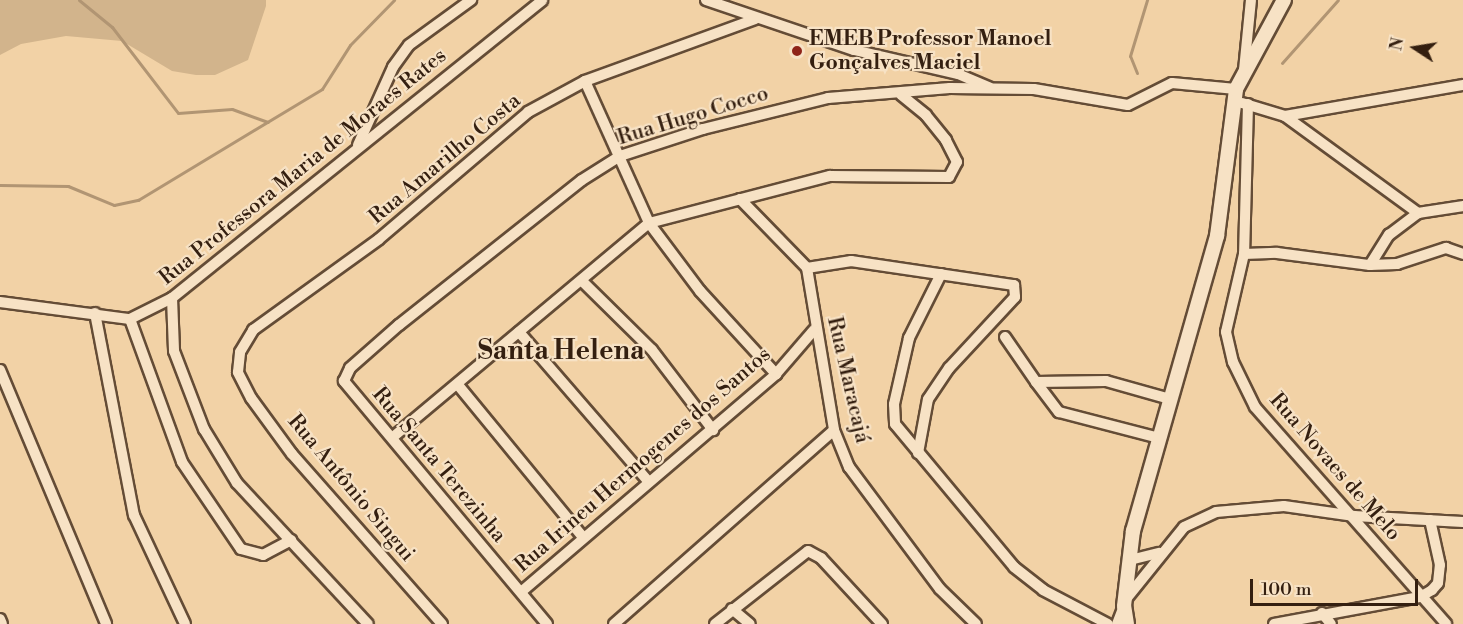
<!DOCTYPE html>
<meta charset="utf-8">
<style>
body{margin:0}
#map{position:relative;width:1463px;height:624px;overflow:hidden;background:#f2d2a6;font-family:"Libre Bodoni",serif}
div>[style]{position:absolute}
.green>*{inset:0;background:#d2b48c}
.stream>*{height:3px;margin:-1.5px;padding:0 1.5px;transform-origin:1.5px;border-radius:1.5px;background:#b19573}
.roads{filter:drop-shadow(2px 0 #644c36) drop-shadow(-2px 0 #644c36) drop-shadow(0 2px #644c36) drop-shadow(0 -2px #644c36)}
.street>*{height:10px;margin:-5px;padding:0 5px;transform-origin:5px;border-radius:5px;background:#f7e2c5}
.secondary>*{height:14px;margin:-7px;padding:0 7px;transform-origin:7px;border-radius:7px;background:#f7e2c5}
.dots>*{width:16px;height:16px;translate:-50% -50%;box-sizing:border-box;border:3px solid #f7e2c5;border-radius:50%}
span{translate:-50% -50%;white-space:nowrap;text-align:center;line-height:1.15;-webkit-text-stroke:4.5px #f7e2c5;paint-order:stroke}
.poi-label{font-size:21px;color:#341f10;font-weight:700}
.left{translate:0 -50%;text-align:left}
.street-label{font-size:21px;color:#341f10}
.district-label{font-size:27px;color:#341f10;font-weight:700}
.north{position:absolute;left:1385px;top:18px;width:60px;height:60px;-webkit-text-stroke:4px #f7e2c5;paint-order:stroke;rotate:282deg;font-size:16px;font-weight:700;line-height:24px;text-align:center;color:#341f10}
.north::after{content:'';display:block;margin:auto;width:21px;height:27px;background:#341f10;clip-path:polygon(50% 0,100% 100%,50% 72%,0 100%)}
.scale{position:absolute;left:1250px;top:579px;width:168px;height:27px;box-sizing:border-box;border:3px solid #341f10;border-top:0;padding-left:8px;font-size:18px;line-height:21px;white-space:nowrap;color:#341f10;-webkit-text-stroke:4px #f7e2c5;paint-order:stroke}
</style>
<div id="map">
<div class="green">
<i style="clip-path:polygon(0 0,266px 0,266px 6px,248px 60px,215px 75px,196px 75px,172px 71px,122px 41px,66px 36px,21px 44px,0 55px)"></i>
</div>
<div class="stream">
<i style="left:79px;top:0;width:43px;rotate:39.3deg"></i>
<i style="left:112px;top:27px;width:108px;rotate:52.5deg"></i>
<i style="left:178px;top:113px;width:54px;rotate:-4.2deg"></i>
<i style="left:232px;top:109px;width:38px;rotate:20deg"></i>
<i style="left:1282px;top:63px;width:84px;rotate:-48.4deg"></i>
<i style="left:1137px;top:73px;width:18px;rotate:-112deg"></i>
<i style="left:1130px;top:56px;width:59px;rotate:-73.1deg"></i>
<i style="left:0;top:185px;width:68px;rotate:0.8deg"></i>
<i style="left:68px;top:186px;width:50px;rotate:22.4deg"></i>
<i style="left:114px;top:205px;width:25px;rotate:-12deg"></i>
<i style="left:138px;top:200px;width:215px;rotate:-31.1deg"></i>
<i style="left:322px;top:89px;width:52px;rotate:-57.5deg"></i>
<i style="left:350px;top:45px;width:63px;rotate:-45.6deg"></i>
</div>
<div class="roads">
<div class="street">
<i style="left:706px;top:0;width:156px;rotate:18.7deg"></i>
<i style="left:854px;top:50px;width:107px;rotate:13deg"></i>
<i style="left:958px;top:74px;width:34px;rotate:23deg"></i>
<i style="left:1244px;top:70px;width:70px;rotate:-84.3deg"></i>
<i style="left:585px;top:81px;width:156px;rotate:65.7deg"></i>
<i style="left:649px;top:223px;width:85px;rotate:53.1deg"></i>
<i style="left:700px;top:291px;width:113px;rotate:47.5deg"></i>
<i style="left:1242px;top:103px;width:45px;rotate:16.8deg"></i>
<i style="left:1285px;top:116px;width:165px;rotate:36.1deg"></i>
<i style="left:1248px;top:104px;width:150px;rotate:91.5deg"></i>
<i style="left:1244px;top:254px;width:80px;rotate:103deg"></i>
<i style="left:1226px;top:332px;width:31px;rotate:77deg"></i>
<i style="left:1233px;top:362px;width:50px;rotate:63.9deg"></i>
<i style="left:1255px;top:407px;width:289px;rotate:48.6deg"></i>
<i style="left:1285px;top:116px;width:181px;rotate:-9.9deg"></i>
<i style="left:358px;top:145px;width:85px;rotate:-65.8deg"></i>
<i style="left:393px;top:67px;width:27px;rotate:-54deg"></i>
<i style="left:409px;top:45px;width:77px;rotate:-36deg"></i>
<i style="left:740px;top:199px;width:96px;rotate:45.8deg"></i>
<i style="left:807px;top:268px;width:164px;rotate:80.5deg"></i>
<i style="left:834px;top:430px;width:40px;rotate:68deg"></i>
<i style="left:849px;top:467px;width:152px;rotate:53.3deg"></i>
<i style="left:940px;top:589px;width:50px;rotate:44.2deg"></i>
<i style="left:1244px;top:254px;width:33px;rotate:-2deg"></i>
<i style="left:1277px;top:253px;width:94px;rotate:7.4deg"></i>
<i style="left:1370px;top:265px;width:27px;rotate:-2deg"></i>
<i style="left:1397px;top:264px;width:52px;rotate:-18.1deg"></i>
<i style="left:1446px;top:248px;width:18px;rotate:19deg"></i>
<i style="left:1370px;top:265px;width:36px;rotate:-58deg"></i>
<i style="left:1389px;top:235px;width:36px;rotate:-37deg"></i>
<i style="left:1418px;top:213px;width:46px;rotate:-8.8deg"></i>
<i style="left:807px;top:268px;width:45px;rotate:-9deg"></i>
<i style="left:851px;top:261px;width:165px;rotate:8.4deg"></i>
<i style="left:1014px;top:285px;width:12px;rotate:85deg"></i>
<i style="left:1015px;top:297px;width:97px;rotate:132.9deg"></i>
<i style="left:949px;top:368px;width:37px;rotate:124deg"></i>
<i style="left:928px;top:399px;width:55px;rotate:100.5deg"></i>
<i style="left:941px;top:274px;width:72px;rotate:116.6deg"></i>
<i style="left:909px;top:338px;width:68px;rotate:102.8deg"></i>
<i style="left:894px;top:404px;width:20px;rotate:87deg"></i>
<i style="left:895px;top:424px;width:186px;rotate:50.2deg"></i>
<i style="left:1014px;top:567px;width:37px;rotate:38deg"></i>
<i style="left:1043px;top:590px;width:73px;rotate:27.6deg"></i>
<i style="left:582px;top:281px;width:98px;rotate:44.6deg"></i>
<i style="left:652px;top:350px;width:101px;rotate:52.7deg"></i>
<i style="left:172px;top:298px;width:53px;rotate:87.8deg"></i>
<i style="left:174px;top:351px;width:84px;rotate:69deg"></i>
<i style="left:204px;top:429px;width:63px;rotate:58.6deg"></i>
<i style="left:237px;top:483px;width:192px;rotate:47.1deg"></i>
<i style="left:0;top:302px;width:131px;rotate:7.5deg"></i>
<i style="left:130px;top:319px;width:47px;rotate:-26.6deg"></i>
<i style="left:172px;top:298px;width:475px;rotate:-38.8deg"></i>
<i style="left:95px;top:313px;width:206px;rotate:79.1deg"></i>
<i style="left:134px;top:515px;width:120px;rotate:64.9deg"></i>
<i style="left:130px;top:319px;width:152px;rotate:70deg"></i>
<i style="left:182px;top:462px;width:105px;rotate:55.9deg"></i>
<i style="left:241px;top:549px;width:23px;rotate:15deg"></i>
<i style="left:263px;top:555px;width:32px;rotate:-28deg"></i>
<i style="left:519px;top:332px;width:197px;rotate:49.1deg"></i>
<i style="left:1005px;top:337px;width:55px;rotate:55.4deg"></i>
<i style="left:1036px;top:382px;width:70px;rotate:-0.8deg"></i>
<i style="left:1106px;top:381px;width:66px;rotate:15.7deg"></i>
<i style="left:0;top:370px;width:275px;rotate:67.3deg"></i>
<i style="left:1036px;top:382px;width:38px;rotate:53deg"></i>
<i style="left:1059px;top:412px;width:103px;rotate:14.6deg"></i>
<i style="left:458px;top:385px;width:197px;rotate:50.6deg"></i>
<i style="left:393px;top:437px;width:334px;rotate:-39.9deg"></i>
<i style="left:649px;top:223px;width:187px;rotate:-14.6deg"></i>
<i style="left:830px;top:176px;width:119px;rotate:0.5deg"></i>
<i style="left:949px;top:177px;width:17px;rotate:-62deg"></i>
<i style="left:957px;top:162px;width:25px;rotate:-117deg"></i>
<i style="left:946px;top:140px;width:32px;rotate:-129deg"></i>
<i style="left:926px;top:115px;width:32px;rotate:-141deg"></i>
<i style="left:1130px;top:560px;width:30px;rotate:-14deg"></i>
<i style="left:521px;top:592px;width:335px;rotate:-40.5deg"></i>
<i style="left:776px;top:374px;width:58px;rotate:-49.2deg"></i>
<i style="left:1126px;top:599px;width:92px;rotate:-51.1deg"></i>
<i style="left:1184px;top:527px;width:35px;rotate:-25deg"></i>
<i style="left:1216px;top:512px;width:68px;rotate:-5deg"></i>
<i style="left:1284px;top:506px;width:71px;rotate:8.1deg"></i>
<i style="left:1354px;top:516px;width:109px;rotate:3.2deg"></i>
<i style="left:732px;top:609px;width:23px;rotate:40deg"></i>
<i style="left:1322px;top:613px;width:14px;rotate:51deg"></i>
<i style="left:0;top:619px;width:5px;rotate:68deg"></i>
<i style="left:442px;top:624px;width:227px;rotate:-131.4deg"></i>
<i style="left:292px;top:454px;width:69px;rotate:-126.2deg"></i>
<i style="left:251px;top:398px;width:29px;rotate:-117deg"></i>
<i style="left:238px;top:372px;width:20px;rotate:-84deg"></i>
<i style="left:240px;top:352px;width:26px;rotate:-59deg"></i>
<i style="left:253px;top:330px;width:155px;rotate:-35.8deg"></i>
<i style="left:379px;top:239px;width:196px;rotate:-40.4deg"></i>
<i style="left:528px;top:112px;width:65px;rotate:-28.5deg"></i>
<i style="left:585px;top:81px;width:181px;rotate:-20deg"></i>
<i style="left:547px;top:624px;width:317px;rotate:-129.9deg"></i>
<i style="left:344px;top:381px;width:14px;rotate:-65deg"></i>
<i style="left:350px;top:368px;width:65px;rotate:-41.3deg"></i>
<i style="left:399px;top:325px;width:233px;rotate:-38.4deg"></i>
<i style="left:582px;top:180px;width:45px;rotate:-32.3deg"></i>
<i style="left:620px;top:156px;width:87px;rotate:-18deg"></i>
<i style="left:703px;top:129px;width:129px;rotate:-13.9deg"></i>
<i style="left:828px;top:98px;width:122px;rotate:-4.7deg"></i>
<i style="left:950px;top:88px;width:84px;rotate:0.7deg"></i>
<i style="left:1034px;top:89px;width:95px;rotate:9.7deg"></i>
<i style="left:1128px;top:105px;width:49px;rotate:-26.6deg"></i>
<i style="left:1172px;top:83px;width:64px;rotate:5.4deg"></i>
<i style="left:614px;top:624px;width:293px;rotate:-41.4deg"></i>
<i style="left:715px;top:624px;width:118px;rotate:-38.1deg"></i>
<i style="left:808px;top:551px;width:15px;rotate:28deg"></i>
<i style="left:821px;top:558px;width:90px;rotate:47.3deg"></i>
<i style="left:1117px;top:624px;width:19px;rotate:-69deg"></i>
<i style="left:1274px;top:624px;width:148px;rotate:-10.5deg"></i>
<i style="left:1420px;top:597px;width:14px;rotate:-30deg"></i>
<i style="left:1432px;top:590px;width:9px;rotate:-49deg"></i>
<i style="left:1438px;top:583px;width:18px;rotate:-84deg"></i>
<i style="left:1440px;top:565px;width:46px;rotate:-102.5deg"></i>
</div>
<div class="secondary">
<i style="left:1127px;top:624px;width:18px;rotate:-99deg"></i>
<i style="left:1124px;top:606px;width:76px;rotate:-83.2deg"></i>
<i style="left:1133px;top:531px;width:307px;rotate:-74.1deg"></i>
<i style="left:1217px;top:236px;width:148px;rotate:-82.6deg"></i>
<i style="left:1236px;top:89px;width:101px;rotate:-61.7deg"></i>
</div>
</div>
<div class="dots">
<i style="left:797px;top:51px;background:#8f2418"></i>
</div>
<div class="poi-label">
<span class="left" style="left:809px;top:51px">EMEB Professor Manoel<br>Gonçalves Maciel</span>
</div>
<div class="street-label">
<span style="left:693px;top:116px;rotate:-17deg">Rua Hugo Cocco</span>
<span style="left:445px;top:159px;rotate:-40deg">Rua Amarilho Costa</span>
<span style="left:303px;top:167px;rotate:-39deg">Rua Professora Maria de Moraes Rates</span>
<span style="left:848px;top:380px;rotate:77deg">Rua Maracajá</span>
<span style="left:643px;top:460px;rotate:-41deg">Rua Irineu Hermogenes dos Santos</span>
<span style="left:439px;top:465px;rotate:50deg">Rua Santa Terezinha</span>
<span style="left:1335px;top:467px;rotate:49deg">Rua Novaes de Melo</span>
<span style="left:351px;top:488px;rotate:50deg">Rua Antônio Singui</span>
</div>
<div class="district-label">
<span style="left:561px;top:352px">Santa Helena</span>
</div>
<div class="north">N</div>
<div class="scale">100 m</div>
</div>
